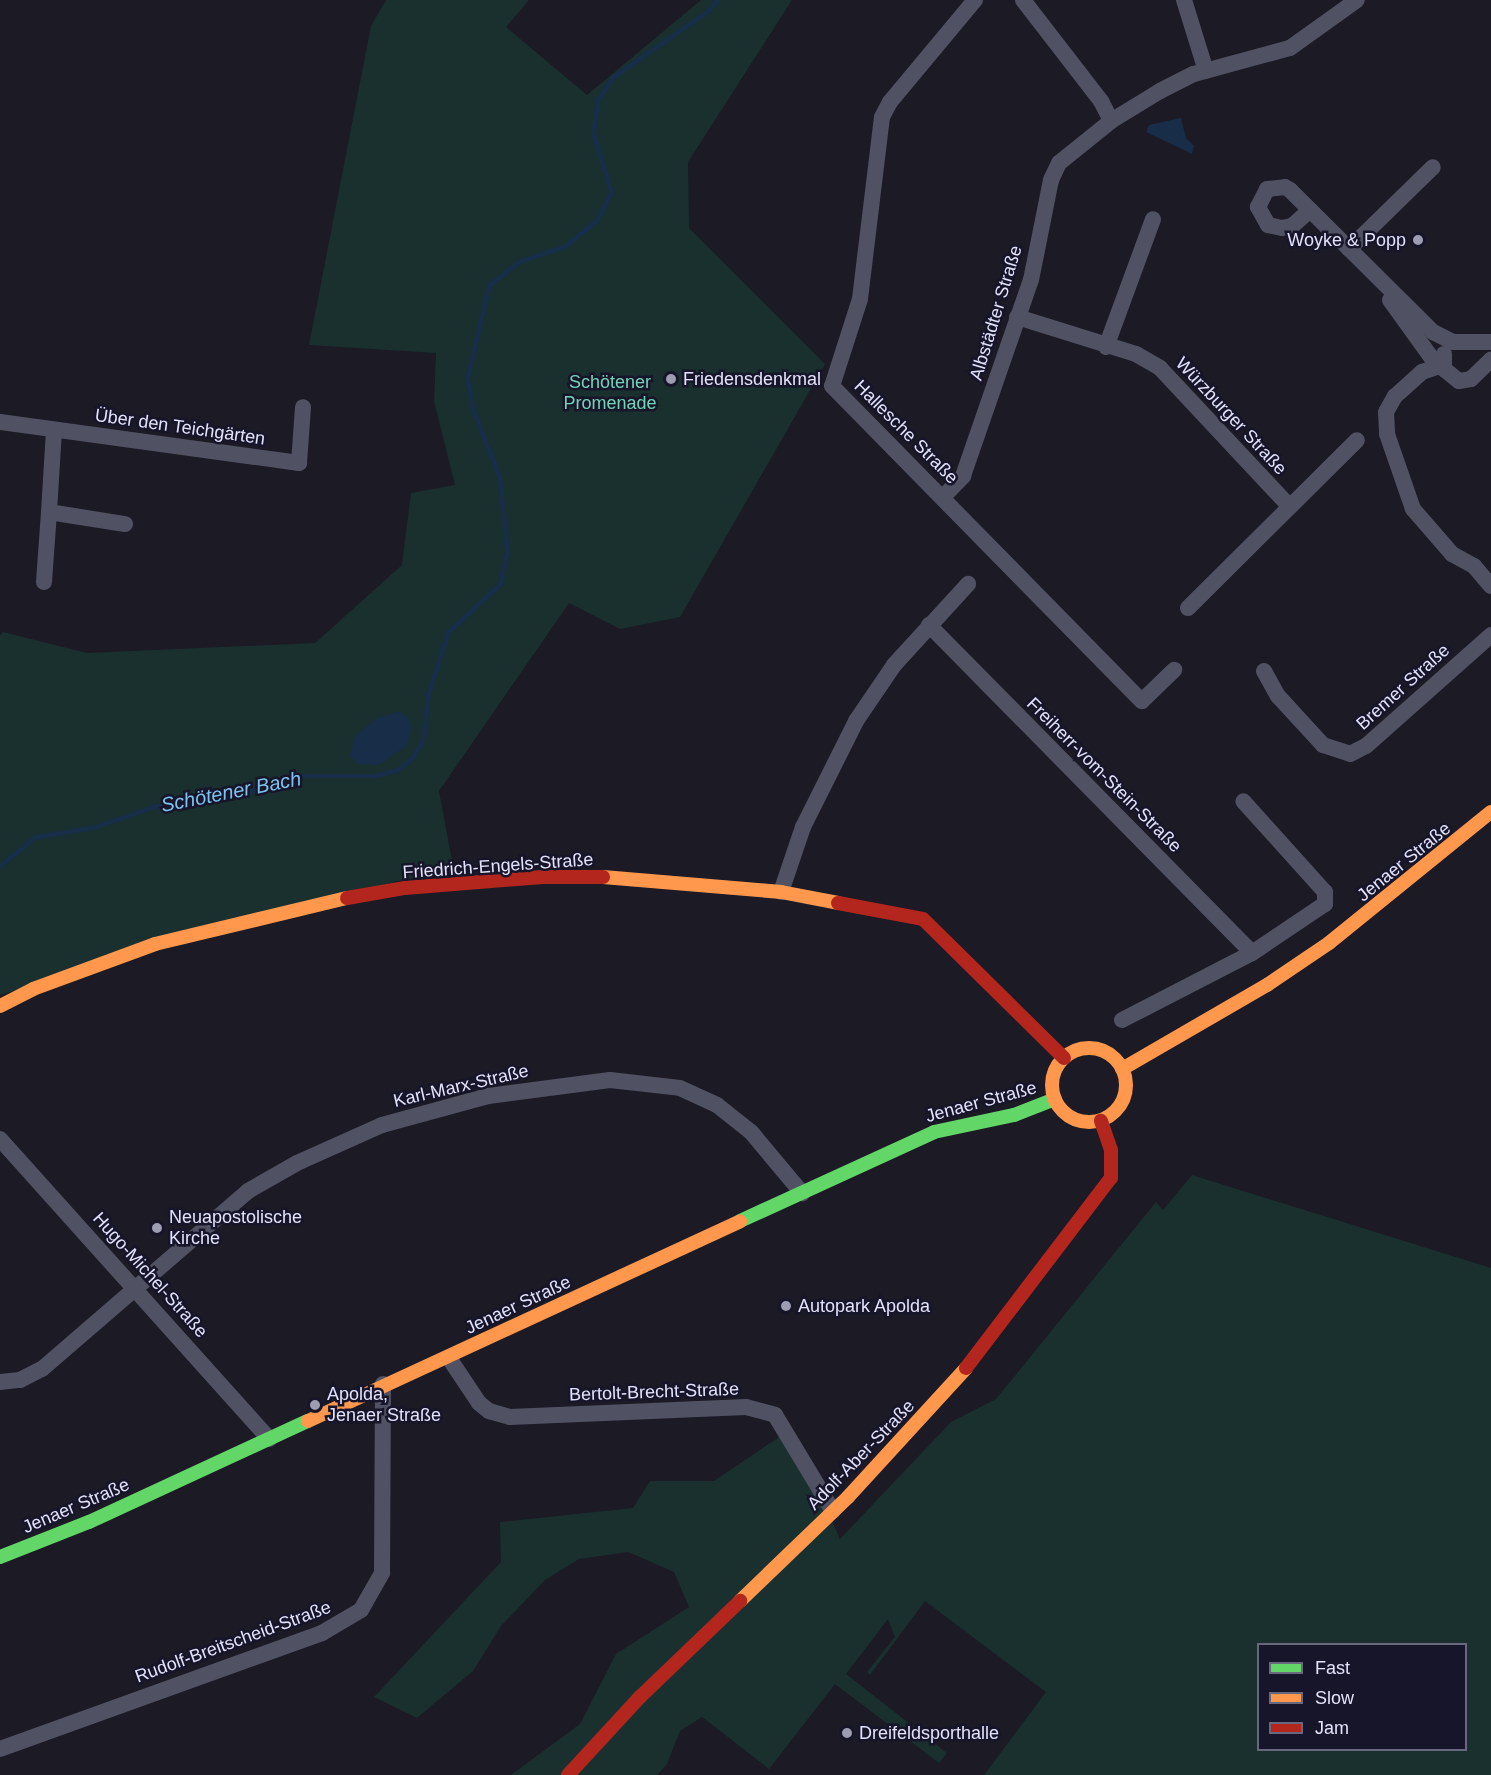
<!DOCTYPE html>
<meta charset="utf-8">
<style>
body{margin:0}
#map{position:relative;width:1491px;height:1775px;overflow:hidden;background:#1b1a25;font-family:Helvetica,sans-serif}
div>[style]{position:absolute}
.green>*{inset:0;background:#19302f}
.water>*{inset:0;background:#172d48}
.stream>*{height:4.5px;margin:-2.25px;padding:0 2.25px;transform-origin:2.25px;border-radius:2.25px;background:#172d48}
.street>*{height:16px;margin:-8px;padding:0 8px;transform-origin:8px;border-radius:8px;background:#515164}
.fast>*{height:14px;margin:-7px;padding:0 7px;transform-origin:7px;border-radius:7px;background:#63d668}
.slow>*{height:14px;margin:-7px;padding:0 7px;transform-origin:7px;border-radius:7px;background:#ff974d}
.slow>.ring{margin:-7px;padding:0;box-sizing:content-box;background:none;border:14px solid #ff974d;border-radius:50%}
.jam>*{height:14px;margin:-7px;padding:0 7px;transform-origin:7px;border-radius:7px;background:#b3261e}
.dots>*{width:16px;height:16px;translate:-50% -50%;box-sizing:border-box;border:3px solid #17152a;border-radius:50%}
span{translate:-50% -50%;white-space:nowrap;text-align:center;line-height:1.15;-webkit-text-stroke:5px #17152a;paint-order:stroke}
.poi-label{font-size:18px;color:#e3e2fb}
.right{translate:-100% -50%;text-align:right}
.left{translate:0 -50%;text-align:left}
.street-label{font-size:18px;color:#e3e2fb}
.park-label{font-size:18px;color:#75d3b5}
.water-label{font-size:20px;color:#7dc2ee;font-style:italic}
.legend{position:absolute;left:1257px;top:1643px;width:210px;height:108px;box-sizing:border-box;background:#17152a;border:2px solid #69677e;margin:0;padding:8px 10px;list-style:none;font-size:18px;color:#e3e2fb}
.legend li{display:flex;align-items:center;gap:12px;height:30px}
.legend b{width:30px;border:2px solid #69677e}
</style>
<div id="map">
<div class="green">
<i style="clip-path:polygon(386px 0,529px 0,506px 27px,587px 95px,701px 0,792px 0,688px 162px,689px 228px,825px 364px,680px 617px,620px 629px,569px 603px,439px 791px,454px 872px,397px 881px,0 995px,0 635px,3px 632px,87px 653px,315px 643px,402px 565px,411px 493px,455px 485px,434px 401px,436px 353px,309px 345px,371px 26px)"></i>
<i style="clip-path:polygon(evenodd,1192px 1175px,1491px 1268px,1491px 1775px,984px 1775px,1046px 1692px,925px 1601px,870px 1675px,867px 1672px,895px 1637px,888px 1619px,846px 1674px,947px 1753px,939px 1763px,835px 1684px,769px 1769px,702px 1717px,680px 1731px,667px 1764px,657px 1775px,511px 1775px,580px 1724px,616px 1654px,689px 1607px,674px 1572px,628px 1552px,579px 1559px,545px 1580px,501px 1626px,473px 1671px,417px 1718px,374px 1697px,501px 1562px,500px 1522px,633px 1508px,650px 1481px,714px 1481px,791px 1429px,840px 1539px,951px 1422px,996px 1399px,1156px 1202px,1163px 1210px,1192px 1175px,1258px 1644px,1466px 1644px,1466px 1750px,1258px 1750px,1258px 1644px)"></i>
</div>
<div class="water">
<i style="clip-path:polygon(1181px 118px,1186px 138px,1194px 146px,1192px 154px,1146px 132px,1149px 125px)"></i>
<i style="clip-path:polygon(400px 711px,412px 723px,408px 745px,379px 765px,357px 764px,350px 756px,355px 736px,377px 718px)"></i>
</div>
<div class="stream">
<i style="left:0;top:866px;width:45px;rotate:-39.6deg"></i>
<i style="left:35px;top:837px;width:61px;rotate:-9.5deg"></i>
<i style="left:95px;top:827px;width:60px;rotate:-19.3deg"></i>
<i style="left:152px;top:807px;width:97px;rotate:-8.9deg"></i>
<i style="left:248px;top:792px;width:53px;rotate:-17.4deg"></i>
<i style="left:299px;top:776px;width:75px"></i>
<i style="left:374px;top:776px;width:24px;rotate:-15deg"></i>
<i style="left:397px;top:770px;width:19px;rotate:-39deg"></i>
<i style="left:412px;top:758px;width:21px;rotate:-59deg"></i>
<i style="left:423px;top:740px;width:46px;rotate:-83.8deg"></i>
<i style="left:428px;top:694px;width:65px;rotate:-72.1deg"></i>
<i style="left:448px;top:632px;width:71px;rotate:-42.7deg"></i>
<i style="left:500px;top:584px;width:33px;rotate:-78deg"></i>
<i style="left:507px;top:552px;width:76px;rotate:-96deg"></i>
<i style="left:499px;top:476px;width:71px;rotate:-111.5deg"></i>
<i style="left:473px;top:410px;width:33px;rotate:-101deg"></i>
<i style="left:467px;top:378px;width:96px;rotate:-76.7deg"></i>
<i style="left:489px;top:285px;width:37px;rotate:-38deg"></i>
<i style="left:518px;top:262px;width:50px;rotate:-18.8deg"></i>
<i style="left:565px;top:246px;width:41px;rotate:-39.1deg"></i>
<i style="left:597px;top:220px;width:31px;rotate:-63deg"></i>
<i style="left:611px;top:192px;width:62px;rotate:-107deg"></i>
<i style="left:593px;top:133px;width:34px;rotate:-82deg"></i>
<i style="left:598px;top:99px;width:27px;rotate:-56deg"></i>
<i style="left:613px;top:77px;width:117px;rotate:-34.9deg"></i>
<i style="left:709px;top:10px;width:13px;rotate:-51deg"></i>
</div>
<div class="street">
<i style="left:975px;top:0;width:133px;rotate:129.8deg"></i>
<i style="left:890px;top:102px;width:17px;rotate:118deg"></i>
<i style="left:882px;top:117px;width:183px;rotate:96.9deg"></i>
<i style="left:860px;top:299px;width:91px;rotate:107.8deg"></i>
<i style="left:832px;top:386px;width:442px;rotate:45.5deg"></i>
<i style="left:1142px;top:701px;width:45px;rotate:-44.1deg"></i>
<i style="left:1023px;top:0;width:128px;rotate:52.3deg"></i>
<i style="left:1101px;top:101px;width:22px;rotate:63deg"></i>
<i style="left:1184px;top:0;width:74px;rotate:72.8deg"></i>
<i style="left:1310px;top:210px;width:24px;rotate:138deg"></i>
<i style="left:1292px;top:226px;width:10px;rotate:169deg"></i>
<i style="left:1282px;top:228px;width:14px;rotate:-168deg"></i>
<i style="left:1268px;top:225px;width:21px;rotate:-119deg"></i>
<i style="left:1258px;top:207px;width:20px;rotate:-63deg"></i>
<i style="left:1267px;top:189px;width:18px;rotate:-6deg"></i>
<i style="left:1285px;top:187px;width:6px;rotate:31deg"></i>
<i style="left:1290px;top:190px;width:202px;rotate:44.8deg"></i>
<i style="left:1433px;top:332px;width:22px;rotate:27deg"></i>
<i style="left:1453px;top:342px;width:38px"></i>
<i style="left:1349px;top:249px;width:117px;rotate:-44.3deg"></i>
<i style="left:1390px;top:300px;width:70px;rotate:54.3deg"></i>
<i style="left:1431px;top:357px;width:14px;rotate:34deg"></i>
<i style="left:1017px;top:317px;width:125px;rotate:17.3deg"></i>
<i style="left:1136px;top:354px;width:28px;rotate:30deg"></i>
<i style="left:1160px;top:368px;width:190px;rotate:46.9deg"></i>
<i style="left:1106px;top:347px;width:136px;rotate:-69.8deg"></i>
<i style="left:1444px;top:354px;width:15px;rotate:90deg"></i>
<i style="left:1444px;top:369px;width:19px;rotate:39deg"></i>
<i style="left:1459px;top:381px;width:12px;rotate:-9deg"></i>
<i style="left:1471px;top:379px;width:28px;rotate:-44deg"></i>
<i style="left:1443px;top:365px;width:22px;rotate:162deg"></i>
<i style="left:1422px;top:372px;width:36px;rotate:138deg"></i>
<i style="left:1395px;top:396px;width:18px;rotate:119deg"></i>
<i style="left:1386px;top:412px;width:22px;rotate:87deg"></i>
<i style="left:1387px;top:434px;width:79px;rotate:70.9deg"></i>
<i style="left:1413px;top:509px;width:60px;rotate:49.1deg"></i>
<i style="left:1452px;top:554px;width:25px;rotate:29deg"></i>
<i style="left:1474px;top:566px;width:26px;rotate:50deg"></i>
<i style="left:0;top:422px;width:302px;rotate:7.8deg"></i>
<i style="left:299px;top:463px;width:56px;rotate:-85.9deg"></i>
<i style="left:54px;top:430px;width:82px;rotate:93.5deg"></i>
<i style="left:49px;top:512px;width:77px;rotate:9deg"></i>
<i style="left:944px;top:496px;width:28px;rotate:-46deg"></i>
<i style="left:963px;top:476px;width:207px;rotate:-70.9deg"></i>
<i style="left:1031px;top:280px;width:102px;rotate:-78.7deg"></i>
<i style="left:1051px;top:180px;width:19px;rotate:-65deg"></i>
<i style="left:1059px;top:163px;width:67px;rotate:-38.9deg"></i>
<i style="left:1111px;top:121px;width:57px;rotate:-31.5deg"></i>
<i style="left:1160px;top:91px;width:38px;rotate:-27deg"></i>
<i style="left:1194px;top:74px;width:99px;rotate:-15.2deg"></i>
<i style="left:1290px;top:48px;width:82px;rotate:-35.6deg"></i>
<i style="left:44px;top:582px;width:70px;rotate:-85.9deg"></i>
<i style="left:1188px;top:608px;width:238px;rotate:-44.8deg"></i>
<i style="left:929px;top:625px;width:460px;rotate:45.4deg"></i>
<i style="left:1264px;top:671px;width:29px;rotate:61deg"></i>
<i style="left:1278px;top:696px;width:67px;rotate:47.4deg"></i>
<i style="left:1323px;top:745px;width:28px;rotate:18deg"></i>
<i style="left:1350px;top:754px;width:18px;rotate:-27deg"></i>
<i style="left:1366px;top:746px;width:167px;rotate:-41.6deg"></i>
<i style="left:781px;top:892px;width:69px;rotate:-71.3deg"></i>
<i style="left:803px;top:827px;width:119px;rotate:-63.4deg"></i>
<i style="left:856px;top:721px;width:68px;rotate:-55.8deg"></i>
<i style="left:894px;top:665px;width:110px;rotate:-47.6deg"></i>
<i style="left:1122px;top:1020px;width:146px;rotate:-27.3deg"></i>
<i style="left:1252px;top:953px;width:88px;rotate:-33.9deg"></i>
<i style="left:1325px;top:904px;width:12px;rotate:-90deg"></i>
<i style="left:1325px;top:892px;width:122px;rotate:-132deg"></i>
<i style="left:0;top:1139px;width:403px;rotate:48.1deg"></i>
<i style="left:449px;top:1358px;width:54px;rotate:56.3deg"></i>
<i style="left:479px;top:1403px;width:13px;rotate:39deg"></i>
<i style="left:489px;top:1411px;width:22px;rotate:16deg"></i>
<i style="left:510px;top:1417px;width:236px;rotate:-2.4deg"></i>
<i style="left:746px;top:1407px;width:30px;rotate:15deg"></i>
<i style="left:775px;top:1415px;width:112px;rotate:58.9deg"></i>
<i style="left:0;top:1382px;width:20px;rotate:-6deg"></i>
<i style="left:20px;top:1380px;width:25px;rotate:-27deg"></i>
<i style="left:42px;top:1369px;width:272px;rotate:-40.8deg"></i>
<i style="left:248px;top:1191px;width:56px;rotate:-29.7deg"></i>
<i style="left:297px;top:1163px;width:93px;rotate:-24.1deg"></i>
<i style="left:382px;top:1125px;width:110px;rotate:-15.3deg"></i>
<i style="left:488px;top:1096px;width:123px;rotate:-7.5deg"></i>
<i style="left:610px;top:1080px;width:70px;rotate:6.5deg"></i>
<i style="left:680px;top:1088px;width:41px;rotate:24.7deg"></i>
<i style="left:717px;top:1105px;width:43px;rotate:38.5deg"></i>
<i style="left:751px;top:1132px;width:80px;rotate:50.1deg"></i>
<i style="left:0;top:1749px;width:342px;rotate:-19.8deg"></i>
<i style="left:322px;top:1633px;width:45px;rotate:-30.5deg"></i>
<i style="left:361px;top:1610px;width:43px;rotate:-60.4deg"></i>
<i style="left:382px;top:1573px;width:189px;rotate:-89.7deg"></i>
</div>
<div class="fast">
<i style="left:740px;top:1221px;width:213px;rotate:-24.6deg"></i>
<i style="left:934px;top:1132px;width:82px;rotate:-12deg"></i>
<i style="left:1014px;top:1115px;width:44px;rotate:-21.3deg"></i>
<i style="left:0;top:1557px;width:96px;rotate:-21.5deg"></i>
<i style="left:89px;top:1522px;width:241px;rotate:-24.8deg"></i>
</div>
<div class="slow">
<i style="left:603px;top:877px;width:179px;rotate:4.8deg"></i>
<i style="left:781px;top:892px;width:58px;rotate:10.9deg"></i>
<i style="left:0;top:1006px;width:37px;rotate:-27deg"></i>
<i style="left:33px;top:989px;width:130px;rotate:-20.2deg"></i>
<i style="left:155px;top:944px;width:197px;rotate:-13.5deg"></i>
<i class="ring" style="left:1052px;top:1048px;width:60px;height:60px"></i>
<i style="left:1122px;top:1069px;width:168px;rotate:-30.1deg"></i>
<i style="left:1267px;top:985px;width:75px;rotate:-34.1deg"></i>
<i style="left:1329px;top:943px;width:208px;rotate:-39deg"></i>
<i style="left:308px;top:1421px;width:476px;rotate:-24.8deg"></i>
<i style="left:740px;top:1601px;width:150px;rotate:-43.9deg"></i>
<i style="left:848px;top:1497px;width:175px;rotate:-47.5deg"></i>
</div>
<div class="jam">
<i style="left:347px;top:898px;width:59px;rotate:-9.8deg"></i>
<i style="left:405px;top:888px;width:138px;rotate:-4.6deg"></i>
<i style="left:543px;top:877px;width:60px"></i>
<i style="left:838px;top:903px;width:86px;rotate:10.7deg"></i>
<i style="left:923px;top:919px;width:198px;rotate:44.6deg"></i>
<i style="left:966px;top:1368px;width:239px;rotate:-52.7deg"></i>
<i style="left:1111px;top:1178px;width:28px;rotate:-90deg"></i>
<i style="left:1111px;top:1150px;width:31px;rotate:-109deg"></i>
<i style="left:568px;top:1775px;width:106px;rotate:-47.3deg"></i>
<i style="left:640px;top:1697px;width:139px;rotate:-43.8deg"></i>
</div>
<div class="dots">
<i style="left:1418px;top:240px;background:#9d9cb0"></i>
<i style="left:671px;top:379px;background:#9d9cb0"></i>
<i style="left:157px;top:1228px;background:#9d9cb0"></i>
<i style="left:786px;top:1306px;background:#9d9cb0"></i>
<i style="left:315px;top:1405px;background:#9d9cb0"></i>
<i style="left:847px;top:1733px;background:#9d9cb0"></i>
</div>
<div class="poi-label">
<span class="right" style="left:1406px;top:240px">Woyke &amp; Popp</span>
<span class="left" style="left:683px;top:379px">Friedensdenkmal</span>
<span class="left" style="left:169px;top:1228px">Neuapostolische<br>Kirche</span>
<span class="left" style="left:798px;top:1306px">Autopark Apolda</span>
<span class="left" style="left:327px;top:1405px">Apolda,<br>Jenaer Straße</span>
<span class="left" style="left:859px;top:1733px">Dreifeldsporthalle</span>
</div>
<div class="street-label">
<span style="left:996px;top:313px;rotate:-73deg">Albstädter Straße</span>
<span style="left:1231px;top:416px;rotate:47deg">Würzburger Straße</span>
<span style="left:180px;top:427px;rotate:8deg">Über den Teichgärten</span>
<span style="left:906px;top:432px;rotate:45deg">Hallesche Straße</span>
<span style="left:1403px;top:687px;rotate:-42deg">Bremer Straße</span>
<span style="left:1104px;top:775px;rotate:45deg">Freiherr-vom-Stein-Straße</span>
<span style="left:1404px;top:862px;rotate:-39deg">Jenaer Straße</span>
<span style="left:498px;top:866px;rotate:-4deg">Friedrich-Engels-Straße</span>
<span style="left:461px;top:1086px;rotate:-13deg">Karl-Marx-Straße</span>
<span style="left:981px;top:1102px;rotate:-15deg">Jenaer Straße</span>
<span style="left:150px;top:1275px;rotate:48deg">Hugo-Michel-Straße</span>
<span style="left:518px;top:1305px;rotate:-25deg">Jenaer Straße</span>
<span style="left:654px;top:1392px;rotate:-2deg">Bertolt-Brecht-Straße</span>
<span style="left:861px;top:1455px;rotate:-46deg">Adolf-Aber-Straße</span>
<span style="left:76px;top:1506px;rotate:-23deg">Jenaer Straße</span>
<span style="left:233px;top:1642px;rotate:-20deg">Rudolf-Breitscheid-Straße</span>
</div>
<div class="park-label">
<span style="left:610px;top:393px">Schötener<br>Promenade</span>
</div>
<div class="water-label">
<span style="left:231px;top:792px;rotate:-11deg">Schötener Bach</span>
</div>
<ul class="legend">
<li><b style="height:8px;background:#63d668"></b>Fast</li>
<li><b style="height:8px;background:#ff974d"></b>Slow</li>
<li><b style="height:8px;background:#b3261e"></b>Jam</li>
</ul>
</div>
